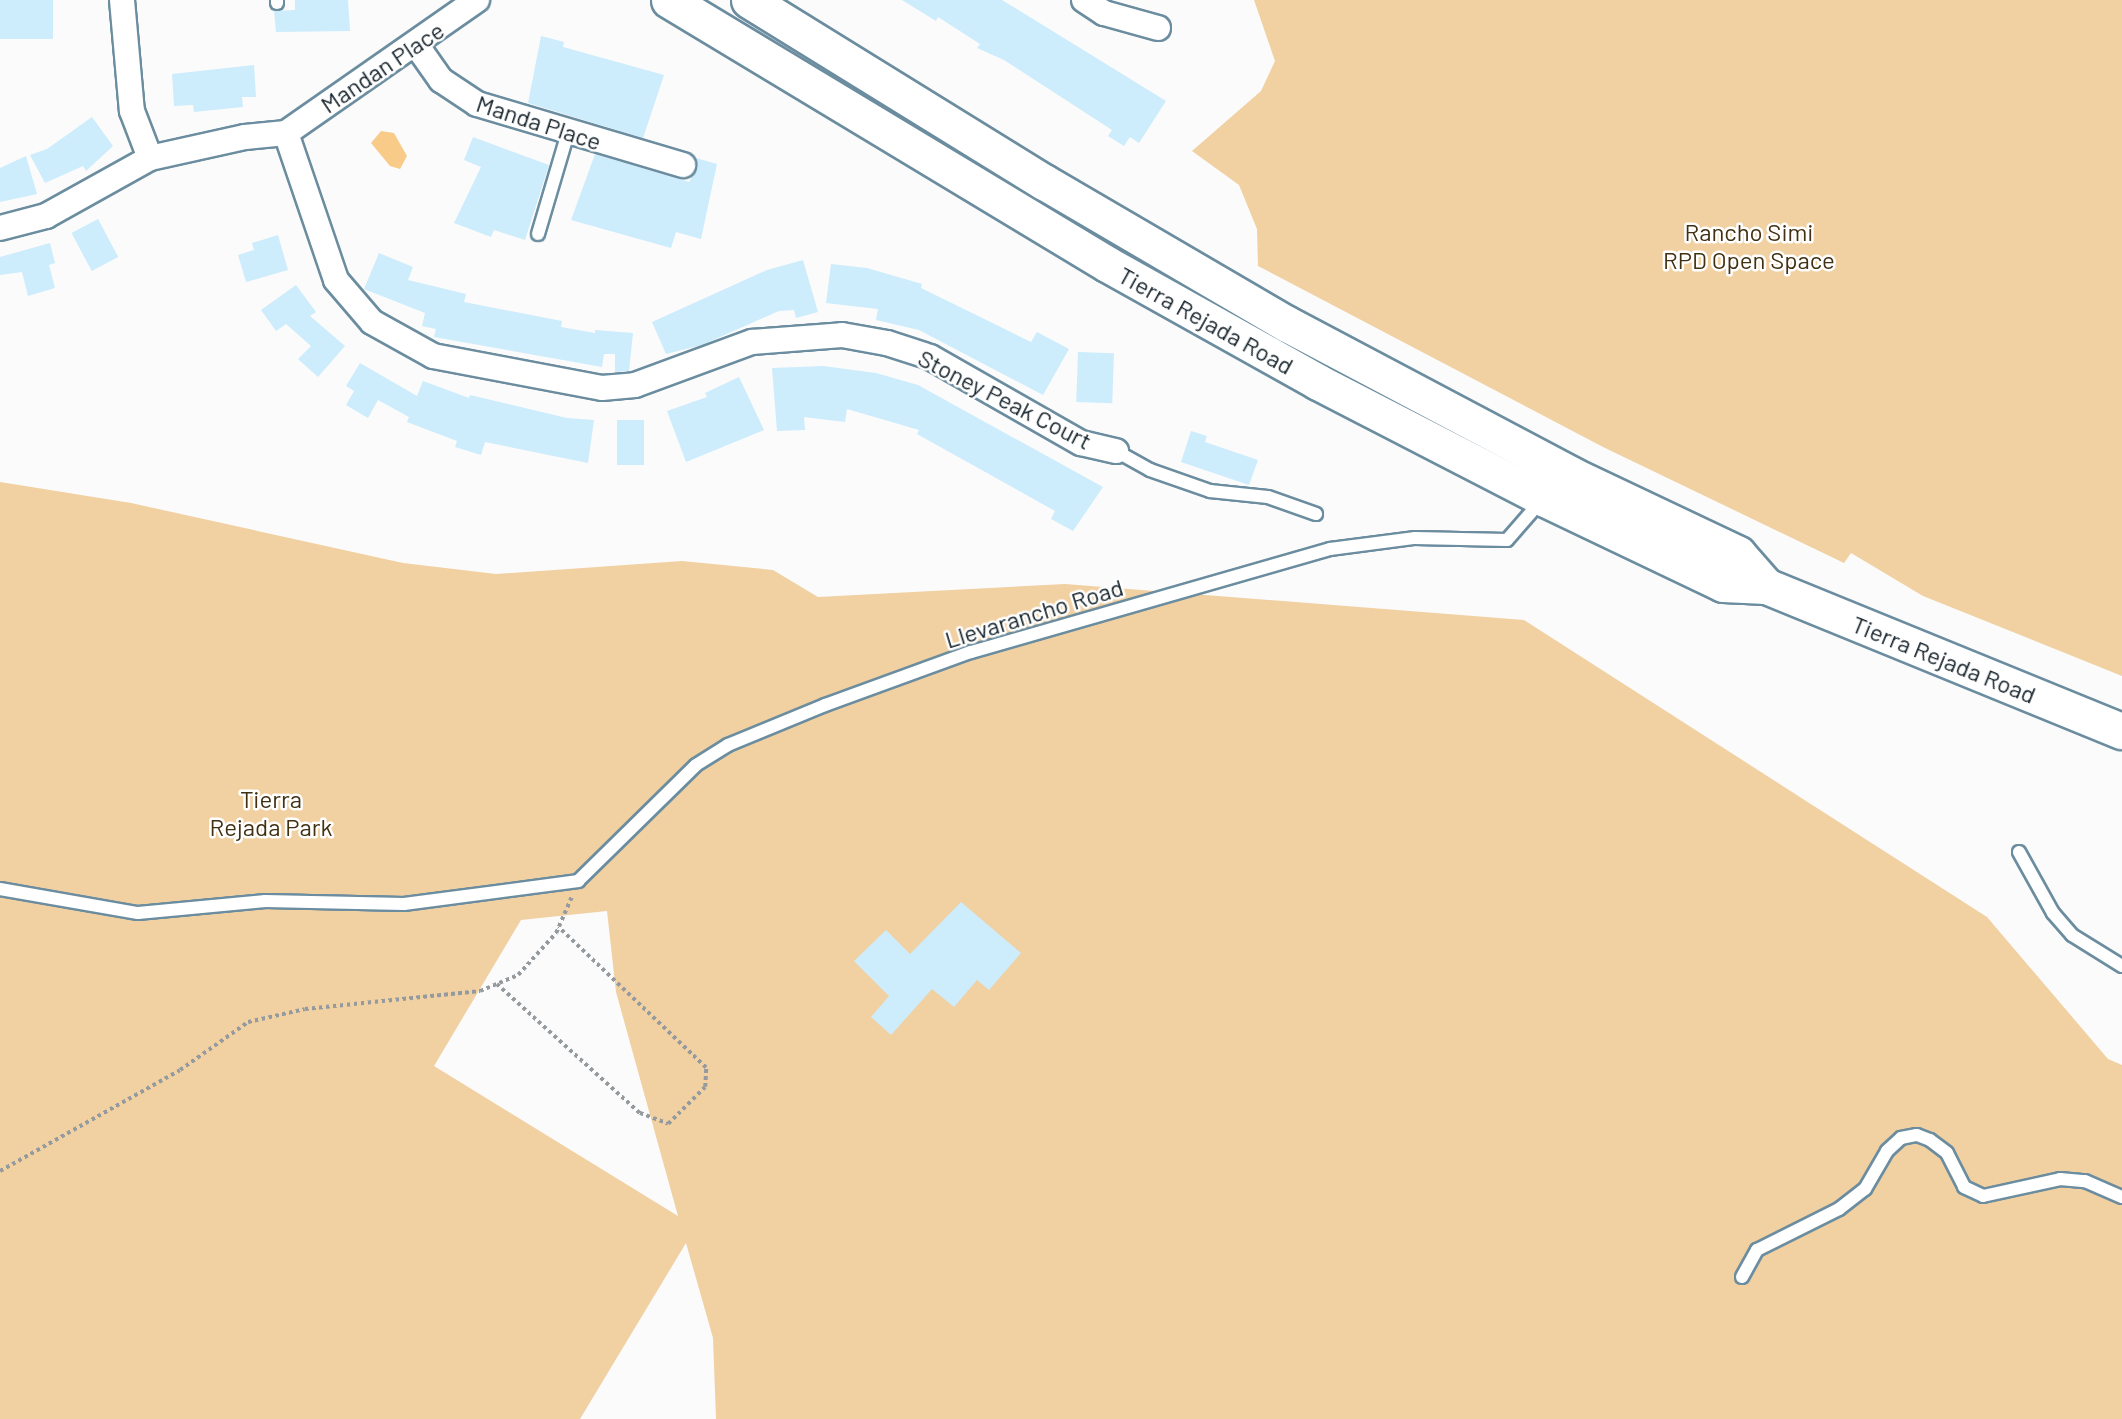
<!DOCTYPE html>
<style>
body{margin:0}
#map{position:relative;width:2122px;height:1419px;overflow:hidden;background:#fbfbfb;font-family:Barlow,sans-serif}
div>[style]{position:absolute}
.green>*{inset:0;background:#f1d0a2}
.water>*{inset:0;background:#f9cb89}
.building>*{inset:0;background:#cdecfc;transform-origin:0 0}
.path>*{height:3.5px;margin-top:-1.75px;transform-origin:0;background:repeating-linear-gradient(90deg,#949a9e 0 3.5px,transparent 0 7px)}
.roads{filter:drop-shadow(2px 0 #6b8d9f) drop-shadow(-2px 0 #6b8d9f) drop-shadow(0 2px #6b8d9f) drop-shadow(0 -2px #6b8d9f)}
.lane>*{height:12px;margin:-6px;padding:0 6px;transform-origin:6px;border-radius:6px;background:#fff}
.street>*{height:24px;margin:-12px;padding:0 12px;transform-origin:12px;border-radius:12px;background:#fff}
.secondary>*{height:35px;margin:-17.5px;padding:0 17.5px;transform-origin:17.5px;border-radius:17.5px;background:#fff}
span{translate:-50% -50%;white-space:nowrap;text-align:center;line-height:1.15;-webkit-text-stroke:5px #fff;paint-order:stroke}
.street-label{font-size:24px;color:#16232b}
.park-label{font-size:24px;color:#423012}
</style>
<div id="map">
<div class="green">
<i style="clip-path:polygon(1254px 0,2122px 0,2122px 676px,1923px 596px,1851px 553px,1844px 563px,1603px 447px,1258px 266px,1257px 229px,1239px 185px,1192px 151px,1261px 91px,1275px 61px)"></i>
<i style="clip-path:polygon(evenodd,0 482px,131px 503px,403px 563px,496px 574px,682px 561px,773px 570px,818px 597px,1065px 584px,1524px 620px,1987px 917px,2108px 1059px,2122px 1065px,2122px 1419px,716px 1419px,713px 1338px,686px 1243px,580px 1419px,0 1419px,0 482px,607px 911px,616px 992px,678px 1216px,434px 1066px,521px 920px,607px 911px)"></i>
</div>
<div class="water">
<i style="clip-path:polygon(381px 131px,394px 133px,407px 156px,400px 169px,390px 166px,371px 143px)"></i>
</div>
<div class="building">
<i style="left:0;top:0;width:53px;height:39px"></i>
<i style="clip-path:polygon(295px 0,348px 0,350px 31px,276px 32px,274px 11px,295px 10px)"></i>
<i style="clip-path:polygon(902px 0,1002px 0,1166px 101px,1139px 143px,1130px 137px,1124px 146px,1108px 136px,1112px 130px,1004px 60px,977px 48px,980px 44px,938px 17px,936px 21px)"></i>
<i style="clip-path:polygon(541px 36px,564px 42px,563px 47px,664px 75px,643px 138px,528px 103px)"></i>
<i style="clip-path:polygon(254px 65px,256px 97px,242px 97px,243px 107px,194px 112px,193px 105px,174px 106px,172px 74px)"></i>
<i style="clip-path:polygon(92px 117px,113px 146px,86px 171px,83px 166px,45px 183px,30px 155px,47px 149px)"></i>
<i style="clip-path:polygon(473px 137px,549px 165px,525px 240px,494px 230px,491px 237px,454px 223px,481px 167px,464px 160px)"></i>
<i style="clip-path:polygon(595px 154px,689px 182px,697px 169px,696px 158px,717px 164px,701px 239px,676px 232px,671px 248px,571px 220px)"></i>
<i style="clip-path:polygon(26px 156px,37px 194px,0 202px,0 168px)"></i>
<i style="left:98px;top:219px;width:43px;height:30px;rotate:62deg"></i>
<i style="clip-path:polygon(278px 235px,288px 270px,246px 282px,238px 255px,254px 250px,252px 243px)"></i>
<i style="clip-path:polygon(50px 243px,55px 263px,49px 265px,55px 288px,28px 296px,22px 272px,0 275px,0 257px)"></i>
<i style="clip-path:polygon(379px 253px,413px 267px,408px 280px,466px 294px,464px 302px,562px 321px,561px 327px,595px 333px,595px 330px,633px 333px,629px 371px,615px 372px,615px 354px,604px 354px,602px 367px,434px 337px,436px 329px,422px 326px,425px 313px,364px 289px)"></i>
<i style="clip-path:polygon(803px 260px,818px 312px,796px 318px,794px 310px,779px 311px,702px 345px,666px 354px,652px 322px,767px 270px)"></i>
<i style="clip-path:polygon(831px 264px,867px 268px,922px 284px,921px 288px,1031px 342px,1037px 332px,1069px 349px,1043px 395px,919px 330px,876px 320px,878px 309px,826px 303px)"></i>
<i style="clip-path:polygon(296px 285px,316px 312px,310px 316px,345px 346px,318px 377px,298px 359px,311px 346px,286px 324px,276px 331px,261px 310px)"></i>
<i style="left:1078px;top:352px;width:36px;height:50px;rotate:2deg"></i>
<i style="clip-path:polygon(360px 363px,417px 396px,423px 381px,469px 398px,470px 395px,567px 418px,594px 420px,588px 463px,485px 442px,481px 455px,455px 447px,457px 441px,407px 422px,409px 417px,378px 400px,368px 418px,346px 405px,354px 391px,346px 386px)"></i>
<i style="clip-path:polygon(823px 366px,876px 373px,918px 385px,1103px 487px,1073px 531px,1051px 519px,1055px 511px,917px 434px,919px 430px,847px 409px,845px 422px,804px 417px,805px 430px,777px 431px,772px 368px)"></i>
<i style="clip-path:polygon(739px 377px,764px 430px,686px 462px,667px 411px,707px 397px,705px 393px)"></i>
<i style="left:617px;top:420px;width:27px;height:45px"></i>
<i style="clip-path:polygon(1191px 431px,1207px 436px,1205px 442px,1258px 460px,1249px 485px,1181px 462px)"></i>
<i style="clip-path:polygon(961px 902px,1021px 953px,989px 990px,977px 980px,954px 1007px,932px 989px,891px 1035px,871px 1017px,889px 996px,854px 961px,886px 930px,910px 954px)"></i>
</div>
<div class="path">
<i style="left:497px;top:984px;width:193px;rotate:42.1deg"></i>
<i style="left:640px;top:1113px;width:30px;rotate:21deg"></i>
<i style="left:668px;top:1124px;width:52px;rotate:-45deg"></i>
<i style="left:705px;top:1087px;width:19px;rotate:-87deg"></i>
<i style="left:706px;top:1068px;width:204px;rotate:-136.4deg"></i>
<i style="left:0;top:1171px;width:206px;rotate:-29.3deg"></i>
<i style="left:180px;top:1070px;width:83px;rotate:-35.2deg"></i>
<i style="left:248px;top:1022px;width:58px;rotate:-12.8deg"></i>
<i style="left:305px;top:1009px;width:176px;rotate:-5.9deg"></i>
<i style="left:480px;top:991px;width:41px;rotate:-22.8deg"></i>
<i style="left:518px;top:975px;width:57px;rotate:-47.9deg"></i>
<i style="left:556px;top:933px;width:40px;rotate:-66.6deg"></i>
</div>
<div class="roads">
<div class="lane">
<i style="left:277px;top:0;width:3px;rotate:90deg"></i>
<i style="left:538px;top:234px;width:105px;rotate:-73.5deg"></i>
<i style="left:1116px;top:451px;width:39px;rotate:29deg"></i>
<i style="left:1150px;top:470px;width:64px;rotate:19.3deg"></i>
<i style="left:1210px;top:491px;width:58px;rotate:5.9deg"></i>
<i style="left:1268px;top:497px;width:51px;rotate:19.5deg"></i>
<i style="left:2019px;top:852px;width:70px;rotate:60.9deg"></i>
<i style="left:2053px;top:913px;width:29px;rotate:49deg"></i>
<i style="left:2072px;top:935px;width:59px;rotate:31.8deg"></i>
<i style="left:0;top:889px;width:140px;rotate:9.9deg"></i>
<i style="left:138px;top:913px;width:128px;rotate:-5.4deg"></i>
<i style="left:265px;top:901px;width:139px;rotate:1.2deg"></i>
<i style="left:404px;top:904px;width:176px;rotate:-7.5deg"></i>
<i style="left:578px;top:881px;width:165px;rotate:-44.5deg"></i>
<i style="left:696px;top:765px;width:38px;rotate:-32deg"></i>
<i style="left:728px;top:745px;width:105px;rotate:-22.4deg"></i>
<i style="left:825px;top:705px;width:155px;rotate:-20deg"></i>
<i style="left:971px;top:652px;width:373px;rotate:-16deg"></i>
<i style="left:1330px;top:549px;width:86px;rotate:-7.4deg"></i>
<i style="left:1415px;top:538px;width:92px;rotate:1.2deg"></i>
<i style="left:1507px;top:540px;width:52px;rotate:-48.9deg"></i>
<i style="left:1742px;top:1277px;width:31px;rotate:-61deg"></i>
<i style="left:1757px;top:1250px;width:92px;rotate:-26.6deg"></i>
<i style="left:1839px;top:1209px;width:33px;rotate:-38deg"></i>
<i style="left:1865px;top:1189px;width:44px;rotate:-59.9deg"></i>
<i style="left:1887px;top:1151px;width:19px;rotate:-43deg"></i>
<i style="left:1901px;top:1138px;width:16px;rotate:-11deg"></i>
<i style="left:1917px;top:1135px;width:14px;rotate:21deg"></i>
<i style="left:1930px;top:1140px;width:21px;rotate:37deg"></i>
<i style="left:1947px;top:1153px;width:38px;rotate:63deg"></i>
<i style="left:1964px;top:1187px;width:21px;rotate:25deg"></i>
<i style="left:1983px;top:1196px;width:79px;rotate:-12.4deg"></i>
<i style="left:2060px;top:1179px;width:25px;rotate:5deg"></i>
<i style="left:2085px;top:1181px;width:40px;rotate:23.4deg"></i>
</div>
<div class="street">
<i style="left:122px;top:0;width:111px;rotate:84.9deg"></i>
<i style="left:132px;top:111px;width:50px;rotate:69deg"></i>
<i style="left:1084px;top:0;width:24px;rotate:33deg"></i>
<i style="left:1104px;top:13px;width:56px;rotate:15.5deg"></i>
<i style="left:417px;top:46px;width:42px;rotate:54.8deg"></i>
<i style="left:441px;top:80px;width:43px;rotate:33.7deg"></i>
<i style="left:477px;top:104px;width:215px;rotate:16.5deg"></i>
<i style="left:286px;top:133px;width:155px;rotate:71.2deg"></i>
<i style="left:336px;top:280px;width:55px;rotate:49.4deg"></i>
<i style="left:372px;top:322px;width:70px;rotate:29.1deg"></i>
<i style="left:433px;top:356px;width:172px;rotate:10.7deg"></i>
<i style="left:602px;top:388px;width:33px;rotate:-5deg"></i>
<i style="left:635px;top:385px;width:125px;rotate:-20.2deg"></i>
<i style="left:752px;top:342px;width:90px;rotate:-4.4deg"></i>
<i style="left:842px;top:335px;width:46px;rotate:10.1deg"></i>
<i style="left:887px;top:343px;width:45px;rotate:18deg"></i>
<i style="left:930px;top:357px;width:174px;rotate:29.7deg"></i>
<i style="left:1081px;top:443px;width:36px;rotate:13deg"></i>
<i style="left:286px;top:133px;width:233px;rotate:-34.9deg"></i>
<i style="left:0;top:228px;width:48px;rotate:-14.6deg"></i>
<i style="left:46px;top:216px;width:119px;rotate:-29.1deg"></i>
<i style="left:150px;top:158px;width:97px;rotate:-12.5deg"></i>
<i style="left:245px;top:137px;width:41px;rotate:-5.6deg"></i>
</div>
<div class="secondary">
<i style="left:669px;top:0;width:511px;rotate:31.08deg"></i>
<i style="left:1107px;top:264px;width:242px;rotate:29.2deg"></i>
<i style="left:1318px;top:382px;width:253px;rotate:27.3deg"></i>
<i style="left:1543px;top:498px;width:199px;rotate:25.5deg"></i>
<i style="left:1723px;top:584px;width:43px;rotate:2.7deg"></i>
<i style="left:1766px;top:586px;width:384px;rotate:22.2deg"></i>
<i style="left:749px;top:0;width:347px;rotate:31.7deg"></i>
<i style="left:1044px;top:182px;width:281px;rotate:30.3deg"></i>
<i style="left:1287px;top:324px;width:323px;rotate:27.9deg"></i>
<i style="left:1572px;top:475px;width:184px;rotate:25.4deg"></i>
<i style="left:1738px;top:554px;width:43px;rotate:48.8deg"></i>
</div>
</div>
<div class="street-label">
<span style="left:382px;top:67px;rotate:-34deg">Mandan Place</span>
<span style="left:539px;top:122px;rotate:18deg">Manda Place</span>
<span style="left:1206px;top:320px;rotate:29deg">Tierra Rejada Road</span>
<span style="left:1005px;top:399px;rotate:27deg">Stoney Peak Court</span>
<span style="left:1034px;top:613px;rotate:-17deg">Llevarancho Road</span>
<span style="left:1944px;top:659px;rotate:22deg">Tierra Rejada Road</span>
</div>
<div class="park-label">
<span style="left:1749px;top:246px">Rancho Simi<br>RPD Open Space</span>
<span style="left:271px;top:813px">Tierra<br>Rejada Park</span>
</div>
</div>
